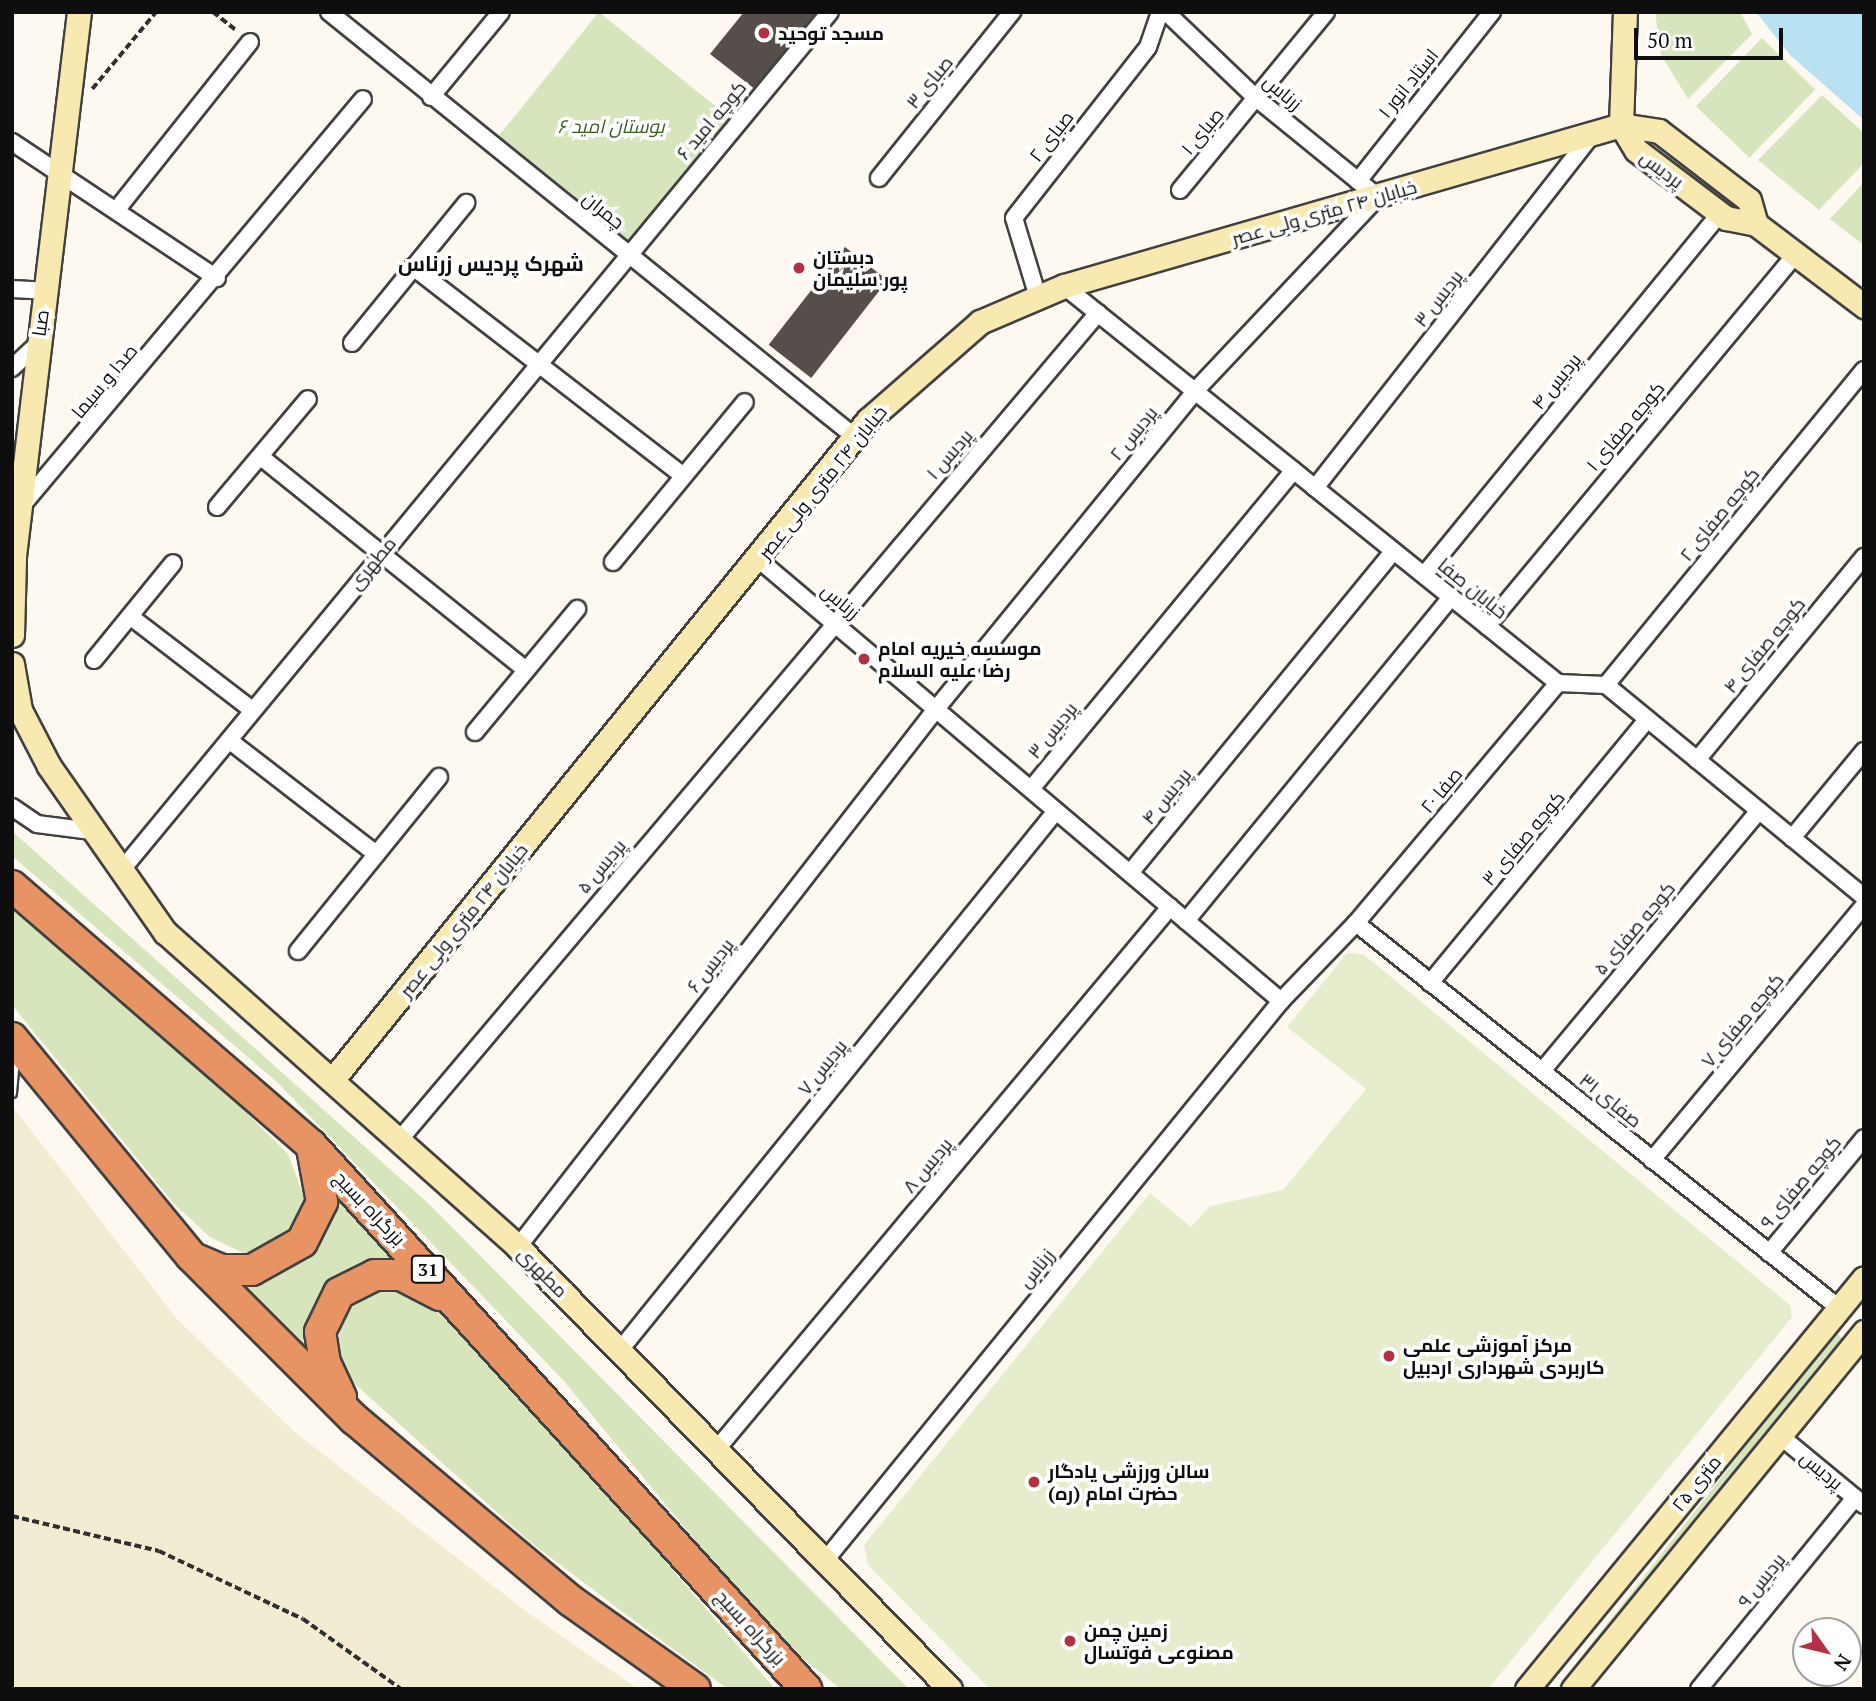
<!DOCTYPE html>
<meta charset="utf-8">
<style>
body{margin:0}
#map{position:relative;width:1876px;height:1701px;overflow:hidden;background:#fef9f0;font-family:"PT Serif",Cairo,serif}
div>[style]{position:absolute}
.farmland>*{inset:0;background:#f2ecd2}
.green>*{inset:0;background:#d6e5bc;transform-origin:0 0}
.pitch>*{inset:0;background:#e5edcd}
.water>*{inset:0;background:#b8e1f1}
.building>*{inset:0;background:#554e4b;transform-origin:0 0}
.path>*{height:3.5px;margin-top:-1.75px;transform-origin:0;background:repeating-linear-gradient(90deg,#303030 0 7px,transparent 0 10.5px)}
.roads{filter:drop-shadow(2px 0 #414141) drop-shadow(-2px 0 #414141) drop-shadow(0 2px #414141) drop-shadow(0 -2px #414141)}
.lane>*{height:8px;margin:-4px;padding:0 4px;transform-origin:4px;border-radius:4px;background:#fff}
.street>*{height:16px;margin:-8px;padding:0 8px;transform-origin:8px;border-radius:8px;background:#fff}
.secondary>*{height:23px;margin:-11.5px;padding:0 11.5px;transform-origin:11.5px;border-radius:11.5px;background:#f8e9b0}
.highway>*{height:30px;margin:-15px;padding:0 15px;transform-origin:15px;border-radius:15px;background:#e89364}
.dots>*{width:19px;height:19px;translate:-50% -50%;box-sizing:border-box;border:4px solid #fff;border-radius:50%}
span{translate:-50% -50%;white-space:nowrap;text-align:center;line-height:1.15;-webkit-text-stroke:7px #fff;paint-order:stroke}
.shield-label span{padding:2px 5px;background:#fff;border:2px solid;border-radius:5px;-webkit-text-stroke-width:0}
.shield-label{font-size:18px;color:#0e0e0e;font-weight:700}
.poi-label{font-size:19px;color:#0e0e0e;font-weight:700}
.left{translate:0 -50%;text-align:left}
.street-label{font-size:19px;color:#0e0e0e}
.park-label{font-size:19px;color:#366023;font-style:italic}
.neighbourhood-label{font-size:21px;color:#0e0e0e;font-weight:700}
.frame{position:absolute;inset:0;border:14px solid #0e0e0e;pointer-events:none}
.north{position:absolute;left:1792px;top:1617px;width:70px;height:70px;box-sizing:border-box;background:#fff;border:2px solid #9f9f9f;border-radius:50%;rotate:124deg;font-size:19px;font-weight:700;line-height:28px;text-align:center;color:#0e0e0e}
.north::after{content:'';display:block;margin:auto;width:24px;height:32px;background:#b23144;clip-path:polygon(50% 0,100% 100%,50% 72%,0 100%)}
.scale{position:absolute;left:1634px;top:28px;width:149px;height:32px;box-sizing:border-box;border:4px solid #0e0e0e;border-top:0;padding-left:9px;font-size:21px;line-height:24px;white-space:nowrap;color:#0e0e0e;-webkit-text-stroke:5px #fff;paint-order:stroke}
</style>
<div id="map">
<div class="farmland">
<i style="clip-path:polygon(13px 1107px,177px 1319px,296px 1433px,527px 1612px,638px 1689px,12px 1689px)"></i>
</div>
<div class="green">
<i style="left:599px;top:12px;width:170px;height:163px;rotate:39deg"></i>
<i style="clip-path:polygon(1655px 12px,1740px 12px,1752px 34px,1688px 99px,1661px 55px)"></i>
<i style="left:1762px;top:38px;width:74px;height:95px;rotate:44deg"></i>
<i style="clip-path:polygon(1822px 95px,1864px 133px,1864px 163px,1819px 210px,1758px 160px)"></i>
<i style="clip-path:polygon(1864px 182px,1864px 245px,1830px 219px)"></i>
<i style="clip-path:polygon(12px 831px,430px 1205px,909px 1689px,841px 1689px,774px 1636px,563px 1380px,277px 1082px,12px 856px)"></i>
<i style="clip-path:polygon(12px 903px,164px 1031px,288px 1154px,306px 1202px,285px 1238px,266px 1250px,243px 1253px,210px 1237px,175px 1205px,12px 1005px)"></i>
<i style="clip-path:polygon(329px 1184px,406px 1261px,361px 1264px,334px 1281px,312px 1355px,238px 1281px,299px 1262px,323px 1235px)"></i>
<i style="clip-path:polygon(395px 1285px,437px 1303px,489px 1356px,775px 1689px,728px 1689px,640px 1625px,530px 1542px,345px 1375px,336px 1352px,344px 1314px,367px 1292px)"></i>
<i style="left:1835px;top:1332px;width:11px;height:461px;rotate:38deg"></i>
</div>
<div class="pitch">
<i style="clip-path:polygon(1347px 953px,1363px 954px,1790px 1305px,1792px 1317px,1488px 1689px,990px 1689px,868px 1565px,864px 1545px,1150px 1193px,1191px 1227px,1210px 1206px,1283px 1190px,1366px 1089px,1287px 1027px)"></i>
</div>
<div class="water">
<i style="clip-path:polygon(1756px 12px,1864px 12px,1864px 120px,1790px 55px)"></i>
</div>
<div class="building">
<i style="clip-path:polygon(744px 12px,818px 12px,756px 90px,710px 54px)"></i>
<i style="left:845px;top:247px;width:54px;height:124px;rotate:38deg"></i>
</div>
<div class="path">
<i style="left:213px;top:12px;width:29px;rotate:38deg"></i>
<i style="left:92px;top:89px;width:100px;rotate:-50.3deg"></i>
<i style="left:12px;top:1516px;width:151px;rotate:13.4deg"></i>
<i style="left:159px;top:1551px;width:159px;rotate:25.3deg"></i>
<i style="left:303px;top:1619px;width:120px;rotate:35.5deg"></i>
</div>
<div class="roads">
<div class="lane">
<i style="left:12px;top:1093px;width:36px;rotate:-85deg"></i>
</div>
<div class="street">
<i style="left:329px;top:12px;width:676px;rotate:38.94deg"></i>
<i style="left:431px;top:97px;width:110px;rotate:-50.5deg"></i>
<i style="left:12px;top:142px;width:246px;rotate:33.6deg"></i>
<i style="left:879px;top:178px;width:213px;rotate:-51.3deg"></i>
<i style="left:1358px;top:181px;width:216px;rotate:-51.6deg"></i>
<i style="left:1180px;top:190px;width:230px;rotate:-50.6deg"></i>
<i style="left:118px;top:208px;width:212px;rotate:-51.5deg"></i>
<i style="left:413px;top:267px;width:340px;rotate:37.7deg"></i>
<i style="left:1064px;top:286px;width:634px;rotate:38.79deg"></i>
<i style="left:1558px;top:683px;width:48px;rotate:2.4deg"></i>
<i style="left:1606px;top:685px;width:334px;rotate:39.4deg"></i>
<i style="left:12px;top:289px;width:33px;rotate:3deg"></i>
<i style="left:1037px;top:294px;width:79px;rotate:-106.8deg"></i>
<i style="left:1014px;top:218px;width:217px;rotate:-51.9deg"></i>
<i style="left:1148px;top:47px;width:37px;rotate:-71deg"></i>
<i style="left:352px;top:343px;width:181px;rotate:-50.8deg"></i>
<i style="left:12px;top:368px;width:34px;rotate:-43deg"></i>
<i style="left:261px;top:457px;width:340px;rotate:38.8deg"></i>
<i style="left:1315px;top:488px;width:450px;rotate:-51.9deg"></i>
<i style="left:217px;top:507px;width:141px;rotate:-49.9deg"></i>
<i style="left:19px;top:509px;width:535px;rotate:-50deg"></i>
<i style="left:758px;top:559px;width:685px;rotate:40.2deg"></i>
<i style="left:613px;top:562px;width:207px;rotate:-50.5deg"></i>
<i style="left:1424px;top:575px;width:468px;rotate:-50.7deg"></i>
<i style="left:131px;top:617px;width:153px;rotate:37.5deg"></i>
<i style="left:1487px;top:626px;width:484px;rotate:-50.3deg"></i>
<i style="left:94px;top:660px;width:125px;rotate:-50.8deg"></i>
<i style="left:1606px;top:685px;width:407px;rotate:-50.7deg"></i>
<i style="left:475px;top:732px;width:160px;rotate:-50.3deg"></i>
<i style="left:230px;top:741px;width:185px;rotate:37.7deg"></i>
<i style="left:1697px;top:760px;width:263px;rotate:-50.6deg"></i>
<i style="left:1031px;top:789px;width:413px;rotate:-50.5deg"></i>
<i style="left:12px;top:807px;width:30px;rotate:34deg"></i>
<i style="left:37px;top:824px;width:55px;rotate:7.3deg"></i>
<i style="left:1792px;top:838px;width:113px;rotate:-50.4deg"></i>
<i style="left:120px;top:872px;width:1115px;rotate:-50.46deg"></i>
<i style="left:1130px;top:873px;width:416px;rotate:-50.7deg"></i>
<i style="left:1186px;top:921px;width:419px;rotate:-50.7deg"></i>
<i style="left:1356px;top:923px;width:618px;rotate:38.56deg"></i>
<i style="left:298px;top:951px;width:224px;rotate:-51deg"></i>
<i style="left:1430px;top:983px;width:342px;rotate:-50.5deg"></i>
<i style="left:1542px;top:1071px;width:339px;rotate:-50.2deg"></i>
<i style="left:401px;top:1138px;width:1080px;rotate:-49.81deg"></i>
<i style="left:1652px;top:1160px;width:331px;rotate:-50.2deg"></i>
<i style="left:518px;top:1247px;width:681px;rotate:-52.15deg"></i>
<i style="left:936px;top:709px;width:410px;rotate:-50.8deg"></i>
<i style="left:1195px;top:391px;width:267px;rotate:-46.7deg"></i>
<i style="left:1378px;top:197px;width:157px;rotate:-140.9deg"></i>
<i style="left:1256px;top:98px;width:124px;rotate:-136.3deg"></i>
<i style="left:1769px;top:1253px;width:149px;rotate:-50.4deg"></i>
<i style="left:620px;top:1350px;width:693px;rotate:-51.03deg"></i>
<i style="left:1779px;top:1435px;width:110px;rotate:39.5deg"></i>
<i style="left:716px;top:1450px;width:708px;rotate:-50.1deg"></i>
<i style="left:823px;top:1563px;width:725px;rotate:-50.82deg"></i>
<i style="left:1281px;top:1001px;width:108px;rotate:-46.1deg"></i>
<i style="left:1356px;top:923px;width:314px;rotate:-49.9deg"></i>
<i style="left:1699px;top:1689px;width:247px;rotate:-50.8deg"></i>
</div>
<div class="secondary">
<i style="left:1621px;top:125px;width:29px;rotate:59deg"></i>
<i style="left:1636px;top:150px;width:113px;rotate:37.1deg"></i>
<i style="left:1726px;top:218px;width:31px;rotate:11deg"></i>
<i style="left:1756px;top:224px;width:136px;rotate:37.2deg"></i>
<i style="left:1621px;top:125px;width:113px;rotate:-88deg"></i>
<i style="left:12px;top:635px;width:79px;rotate:-88.5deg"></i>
<i style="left:14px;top:556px;width:548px;rotate:-83.19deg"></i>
<i style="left:12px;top:664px;width:47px;rotate:80.1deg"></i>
<i style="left:20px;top:710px;width:63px;rotate:62.6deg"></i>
<i style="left:49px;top:766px;width:203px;rotate:55.1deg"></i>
<i style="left:165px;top:932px;width:473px;rotate:41.7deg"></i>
<i style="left:518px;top:1247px;width:618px;rotate:45.66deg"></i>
<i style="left:333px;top:1079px;width:849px;rotate:-50.93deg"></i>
<i style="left:868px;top:420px;width:149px;rotate:-41.2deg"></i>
<i style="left:980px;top:322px;width:91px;rotate:-23.2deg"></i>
<i style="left:1064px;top:286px;width:580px;rotate:-16.12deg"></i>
<i style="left:1621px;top:125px;width:38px;rotate:9deg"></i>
<i style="left:1659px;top:131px;width:113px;rotate:37.5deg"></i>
<i style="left:1749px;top:200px;width:25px;rotate:74deg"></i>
<i style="left:1527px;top:1689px;width:531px;rotate:-50.65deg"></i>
<i style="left:1573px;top:1689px;width:461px;rotate:-50.8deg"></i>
</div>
<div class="highway">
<i style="left:12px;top:886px;width:396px;rotate:40.9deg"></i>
<i style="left:311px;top:1145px;width:736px;rotate:47.7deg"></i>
<i style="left:12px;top:1038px;width:282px;rotate:50.6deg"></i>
<i style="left:191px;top:1256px;width:231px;rotate:45deg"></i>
<i style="left:354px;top:1419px;width:283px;rotate:40deg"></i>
<i style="left:571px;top:1601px;width:152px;rotate:35.4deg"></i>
<i style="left:198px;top:1260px;width:25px;rotate:23deg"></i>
<i style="left:221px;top:1270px;width:31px"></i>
<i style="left:252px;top:1270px;width:57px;rotate:-29.2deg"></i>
<i style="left:302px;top:1242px;width:45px;rotate:-63.4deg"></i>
<i style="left:322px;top:1202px;width:55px;rotate:-100.5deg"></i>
<i style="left:341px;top:1397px;width:38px;rotate:-115deg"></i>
<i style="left:325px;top:1363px;width:31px;rotate:-99deg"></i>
<i style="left:320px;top:1332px;width:43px;rotate:-64deg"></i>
<i style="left:339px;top:1293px;width:40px;rotate:-26.6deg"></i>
<i style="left:375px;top:1275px;width:26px"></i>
<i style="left:401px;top:1275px;width:44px;rotate:27.1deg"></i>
</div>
</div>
<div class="dots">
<i style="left:764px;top:33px;background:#b23144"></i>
<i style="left:799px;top:268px;background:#b23144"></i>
<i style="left:864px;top:659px;background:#b23144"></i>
<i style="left:1389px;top:1356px;background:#b23144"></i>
<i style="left:1034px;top:1482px;background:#b23144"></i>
<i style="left:1070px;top:1641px;background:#b23144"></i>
</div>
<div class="shield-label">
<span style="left:428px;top:1269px">31</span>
</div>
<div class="poi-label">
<span class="left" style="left:778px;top:33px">مسجد توحید</span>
<span class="left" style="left:813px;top:268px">دبستان<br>پور سلیمان</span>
<span class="left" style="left:878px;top:659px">موسسه خیریه امام<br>رضا علیه السلام</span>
<span class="left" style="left:1403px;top:1356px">مرکز آموزشی علمی<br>کاربردی شهرداری اردبیل</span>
<span class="left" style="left:1048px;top:1482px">سالن ورزشی یادگار<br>حضرت امام (ره)</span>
<span class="left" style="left:1084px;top:1641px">زمین چمن<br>مصنوعی فوتسال</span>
</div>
<div class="street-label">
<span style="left:929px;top:82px;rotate:-51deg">صبای ۳</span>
<span style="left:1408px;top:83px;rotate:-51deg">استاد انور ۱</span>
<span style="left:1283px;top:92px;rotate:40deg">زرناس</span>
<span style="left:711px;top:120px;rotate:-50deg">کوچه امید ۶</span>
<span style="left:1202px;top:131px;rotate:-50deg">صبای ۱</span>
<span style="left:1051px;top:136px;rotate:-52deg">صبای ۲</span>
<span style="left:1662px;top:169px;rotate:37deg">پردیس</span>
<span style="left:604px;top:210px;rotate:39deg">چمران</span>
<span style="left:1324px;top:212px;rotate:-16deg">خیابان ۲۴ متری ولی عصر</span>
<span style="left:1438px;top:298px;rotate:-52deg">پردیس ۳</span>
<span style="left:40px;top:323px;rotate:-82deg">صبا</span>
<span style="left:104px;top:381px;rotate:-50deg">صدا و سیما</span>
<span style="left:1556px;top:381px;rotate:-51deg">پردیس ۴</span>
<span style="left:1625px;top:426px;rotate:-50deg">کوچه صفای ۱</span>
<span style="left:1133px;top:433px;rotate:-51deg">پردیس ۲</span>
<span style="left:949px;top:454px;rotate:-49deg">پردیس ۱</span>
<span style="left:822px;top:482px;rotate:-51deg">خیابان ۲۴ متری ولی عصر</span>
<span style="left:1719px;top:514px;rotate:-51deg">کوچه صفای ۲</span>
<span style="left:372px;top:563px;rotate:-51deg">مطهری</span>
<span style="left:1473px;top:588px;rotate:39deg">خیابان صفا</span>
<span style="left:841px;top:601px;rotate:40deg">زرناس</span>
<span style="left:1764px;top:645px;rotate:-51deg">کوچه صفای ۴</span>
<span style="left:1052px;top:730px;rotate:-51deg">پردیس ۳</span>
<span style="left:1441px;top:790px;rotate:-50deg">صفا ۲۰</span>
<span style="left:1166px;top:796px;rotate:-51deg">پردیس ۴</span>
<span style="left:1523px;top:838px;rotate:-50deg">کوچه صفای ۳</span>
<span style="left:601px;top:866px;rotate:-50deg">پردیس ۵</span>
<span style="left:463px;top:920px;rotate:-51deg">خیابان ۲۴ متری ولی عصر</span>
<span style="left:1634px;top:928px;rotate:-50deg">کوچه صفای ۵</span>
<span style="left:710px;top:965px;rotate:-52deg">پردیس ۶</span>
<span style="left:1742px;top:1020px;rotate:-50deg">کوچه صفای ۷</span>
<span style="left:822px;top:1067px;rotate:-51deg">پردیس ۷</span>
<span style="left:1611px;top:1100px;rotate:39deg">صفای ۳۱</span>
<span style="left:927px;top:1165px;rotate:-50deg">پردیس ۸</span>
<span style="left:1800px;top:1182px;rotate:-50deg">کوچه صفای ۹</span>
<span style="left:370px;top:1208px;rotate:47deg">بزرگراه بسیج</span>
<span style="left:1036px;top:1268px;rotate:-51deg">زرناس</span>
<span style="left:543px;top:1272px;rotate:45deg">مطهری</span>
<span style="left:1822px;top:1470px;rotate:40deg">پردیس</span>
<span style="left:1696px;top:1483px;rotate:-51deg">۲۵ متری</span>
<span style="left:1761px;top:1580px;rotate:-51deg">پردیس ۹</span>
<span style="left:751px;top:1627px;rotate:48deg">بزرگراه بسیج</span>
</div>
<div class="park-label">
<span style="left:611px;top:126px">بوستان امید ۶</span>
</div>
<div class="neighbourhood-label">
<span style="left:491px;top:263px">شهرک پردیس زرناس</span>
</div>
<div class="frame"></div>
<div class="north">N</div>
<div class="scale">50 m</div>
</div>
